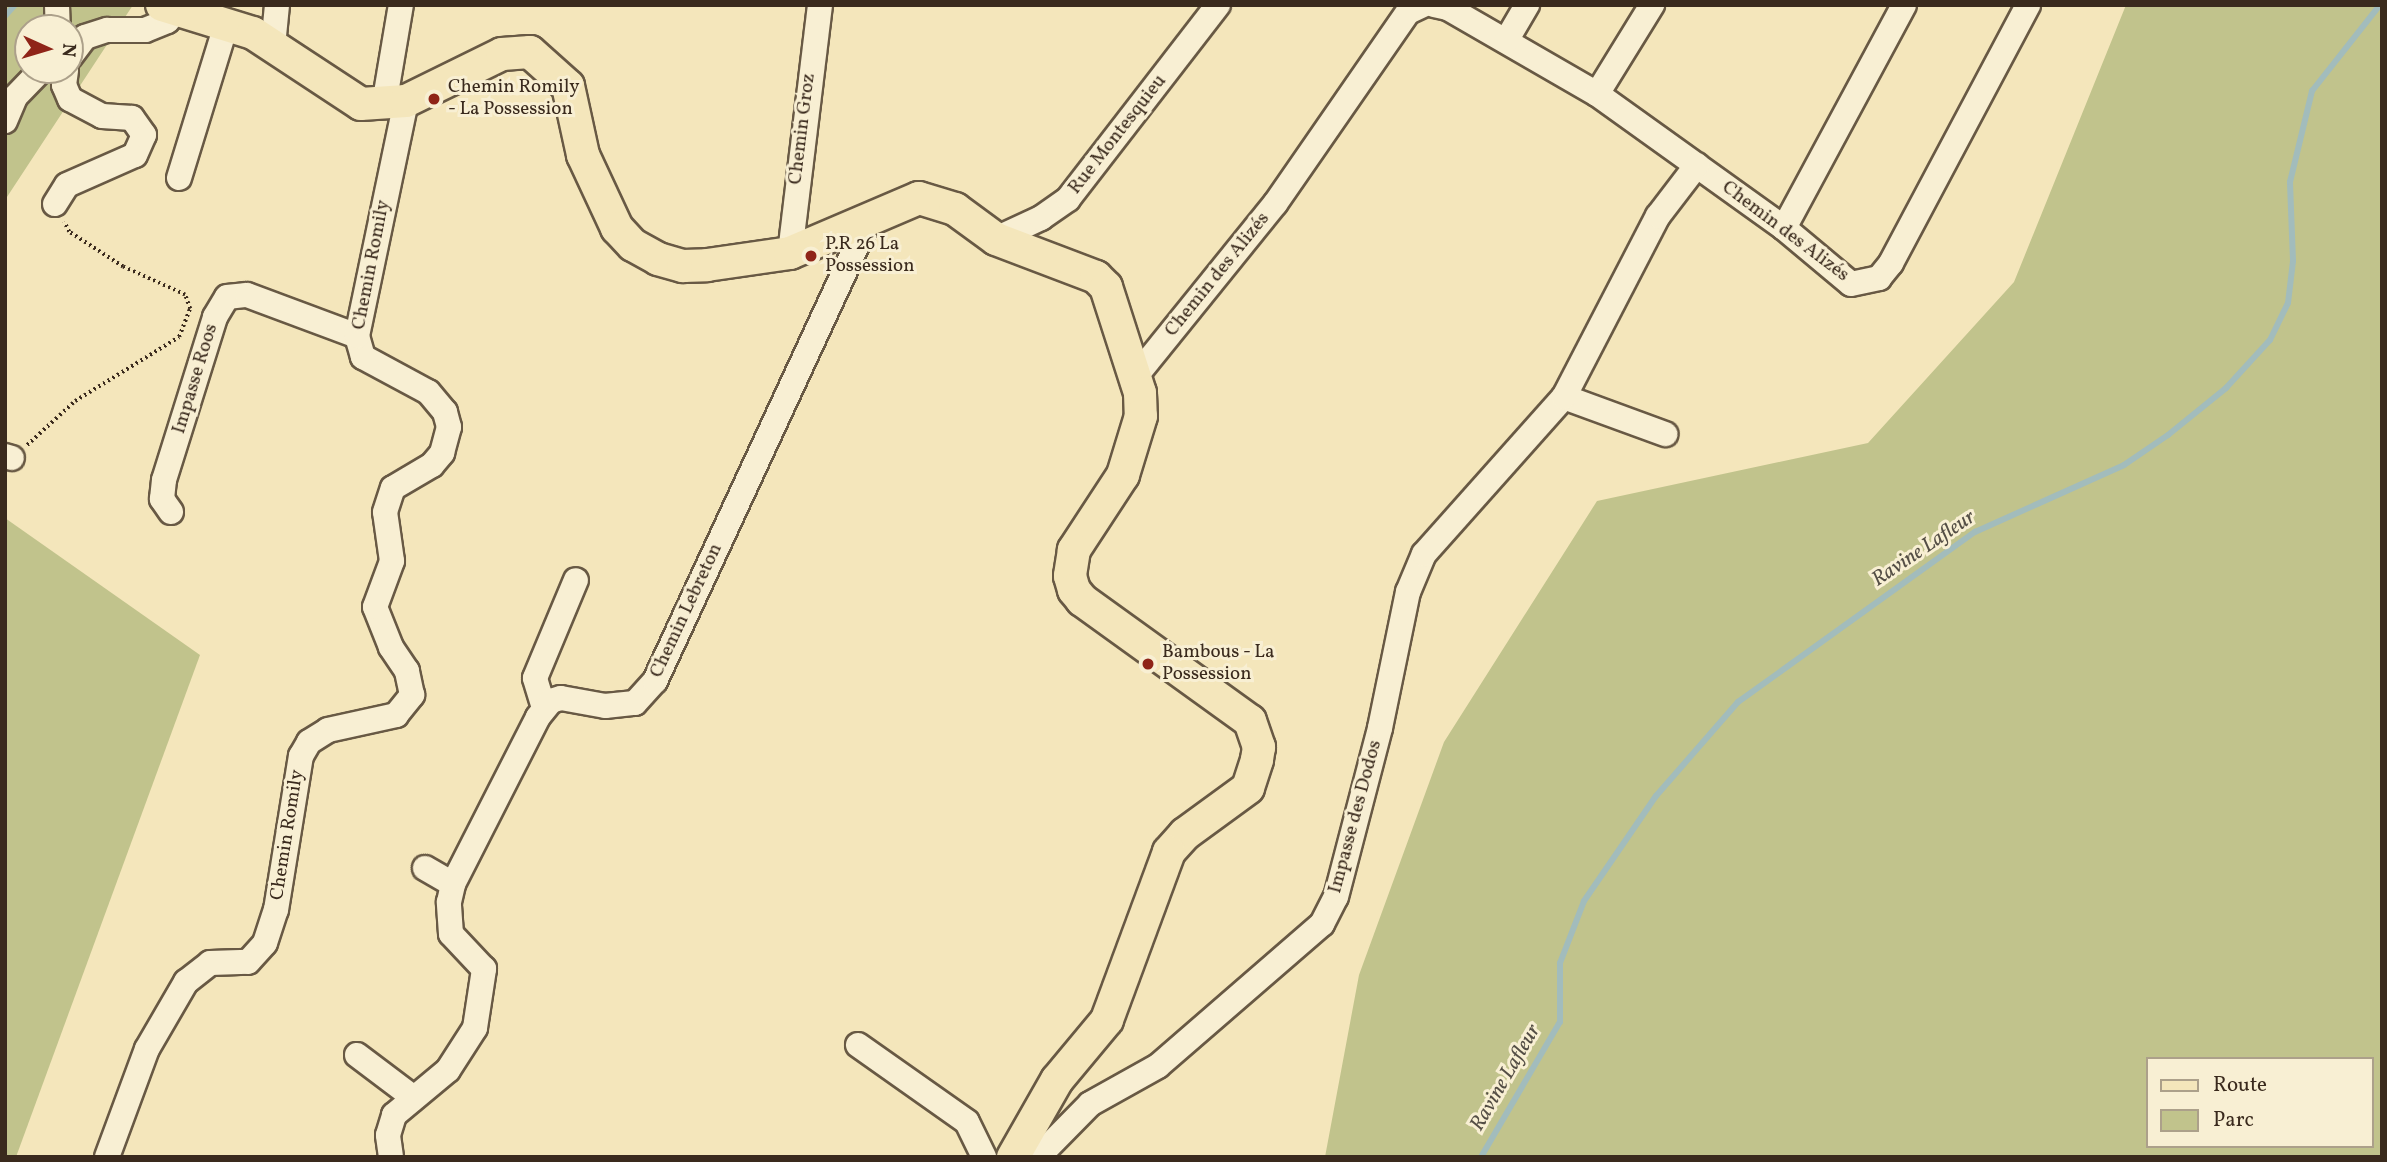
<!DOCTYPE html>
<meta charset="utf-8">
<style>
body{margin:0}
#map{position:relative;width:2387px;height:1162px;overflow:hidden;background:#f4e6bb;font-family:Vollkorn,serif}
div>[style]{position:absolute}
.green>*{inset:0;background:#c1c38c}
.stream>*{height:6px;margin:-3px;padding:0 3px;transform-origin:3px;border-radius:3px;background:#a2bcbc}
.path>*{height:3.5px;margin-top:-1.75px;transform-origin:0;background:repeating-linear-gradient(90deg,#3a2a1d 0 2px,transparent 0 5.5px)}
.roads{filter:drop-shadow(2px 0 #685944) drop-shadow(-2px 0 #685944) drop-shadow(0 2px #685944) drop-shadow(0 -2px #685944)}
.minor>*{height:24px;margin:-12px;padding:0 12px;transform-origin:12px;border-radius:12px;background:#f8efd3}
.major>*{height:32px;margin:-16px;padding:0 16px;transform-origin:16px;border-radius:16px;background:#f4e6bb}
.dots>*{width:19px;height:19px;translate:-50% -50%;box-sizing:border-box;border:4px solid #f8efd3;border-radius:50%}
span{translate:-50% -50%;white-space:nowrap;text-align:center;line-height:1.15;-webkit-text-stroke:6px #f8efd3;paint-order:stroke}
.poi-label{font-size:19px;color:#3a2a1d}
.left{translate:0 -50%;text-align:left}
.street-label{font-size:19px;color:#3a2a1d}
.water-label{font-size:21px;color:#544e45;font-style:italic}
.frame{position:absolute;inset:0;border:7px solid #3a2a1d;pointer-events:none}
.legend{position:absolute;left:2146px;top:1057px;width:228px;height:91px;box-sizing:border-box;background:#f8efd3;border:2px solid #aca08a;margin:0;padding:9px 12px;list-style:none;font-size:21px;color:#3a2a1d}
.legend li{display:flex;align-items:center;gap:14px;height:35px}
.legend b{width:35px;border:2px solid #aca08a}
.north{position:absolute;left:14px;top:14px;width:70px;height:70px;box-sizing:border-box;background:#f8efd3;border:2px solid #aca08a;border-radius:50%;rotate:94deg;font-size:19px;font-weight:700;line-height:28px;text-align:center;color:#3a2a1d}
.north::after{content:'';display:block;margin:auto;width:24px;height:32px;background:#8f2418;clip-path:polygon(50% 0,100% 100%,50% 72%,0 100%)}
</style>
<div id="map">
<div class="green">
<i style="clip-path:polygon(evenodd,5px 5px,133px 5px,5px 200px,5px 5px,28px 28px,70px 28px,70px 70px,28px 70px,28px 28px)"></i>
<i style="clip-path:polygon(evenodd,2126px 5px,2382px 5px,2382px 1157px,1325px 1157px,1359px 975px,1444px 742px,1597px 501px,1868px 443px,2014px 282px,2126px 5px,2147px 1059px,2371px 1059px,2371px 1146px,2147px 1146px,2147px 1059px)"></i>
<i style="clip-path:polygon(5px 518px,200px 655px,16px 1157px,5px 1157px)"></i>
</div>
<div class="stream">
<i style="left:5px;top:16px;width:15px;rotate:-48deg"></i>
<i style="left:1481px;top:1157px;width:156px;rotate:-59.7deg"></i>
<i style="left:1560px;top:1022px;width:59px;rotate:-90deg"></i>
<i style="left:1560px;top:963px;width:66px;rotate:-68.8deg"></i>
<i style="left:1584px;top:901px;width:127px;rotate:-55.6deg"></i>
<i style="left:1656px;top:796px;width:125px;rotate:-48.9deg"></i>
<i style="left:1738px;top:702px;width:292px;rotate:-35.7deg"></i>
<i style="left:1975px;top:532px;width:163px;rotate:-24.2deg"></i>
<i style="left:2124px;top:465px;width:53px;rotate:-34.3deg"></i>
<i style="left:2168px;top:435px;width:75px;rotate:-39deg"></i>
<i style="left:2226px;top:388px;width:65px;rotate:-47.5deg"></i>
<i style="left:2270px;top:340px;width:41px;rotate:-64.1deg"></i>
<i style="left:2288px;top:303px;width:42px;rotate:-83.2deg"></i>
<i style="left:2293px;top:261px;width:79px;rotate:-92.2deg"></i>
<i style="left:2290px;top:182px;width:94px;rotate:-76.4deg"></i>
<i style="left:2312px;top:91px;width:110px;rotate:-51.7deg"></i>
</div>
<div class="path">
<i style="left:27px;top:445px;width:65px;rotate:-42.5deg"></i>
<i style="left:75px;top:401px;width:122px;rotate:-31.6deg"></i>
<i style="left:179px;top:337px;width:30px;rotate:-69deg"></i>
<i style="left:190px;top:309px;width:15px;rotate:-110deg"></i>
<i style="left:185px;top:295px;width:68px;rotate:-155.7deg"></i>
<i style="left:123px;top:267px;width:64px;rotate:-147.1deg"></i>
<i style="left:69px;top:232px;width:11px;rotate:-117deg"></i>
</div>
<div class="roads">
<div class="minor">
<i style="left:57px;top:5px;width:23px;rotate:88deg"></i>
<i style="left:1434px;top:5px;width:14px;rotate:12deg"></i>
<i style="left:1448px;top:8px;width:172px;rotate:30deg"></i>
<i style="left:1597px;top:94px;width:230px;rotate:35.6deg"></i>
<i style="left:1784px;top:228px;width:87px;rotate:39.9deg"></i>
<i style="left:1851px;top:284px;width:29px;rotate:-12deg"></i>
<i style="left:1879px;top:278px;width:19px;rotate:-51deg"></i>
<i style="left:1891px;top:263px;width:292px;rotate:-62deg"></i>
<i style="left:1506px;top:41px;width:42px;rotate:-59.7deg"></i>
<i style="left:273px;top:46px;width:41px;rotate:-84.4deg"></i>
<i style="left:70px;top:57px;width:25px;rotate:-53deg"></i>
<i style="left:85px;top:37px;width:23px;rotate:-18deg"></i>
<i style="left:107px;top:30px;width:38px"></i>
<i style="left:145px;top:30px;width:24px;rotate:-22deg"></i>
<i style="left:167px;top:21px;width:17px;rotate:-45deg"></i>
<i style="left:1597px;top:94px;width:105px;rotate:-58.3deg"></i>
<i style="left:384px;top:105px;width:101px;rotate:-80.4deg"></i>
<i style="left:5px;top:121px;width:26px;rotate:-67deg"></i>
<i style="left:15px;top:97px;width:37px;rotate:-46deg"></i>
<i style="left:179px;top:178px;width:163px;rotate:-72.9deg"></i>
<i style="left:55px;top:204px;width:22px;rotate:-58deg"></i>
<i style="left:67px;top:185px;width:74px;rotate:-23.8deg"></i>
<i style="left:135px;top:155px;width:22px;rotate:-66deg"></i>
<i style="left:144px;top:135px;width:21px;rotate:-125deg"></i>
<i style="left:132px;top:118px;width:30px;rotate:-176deg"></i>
<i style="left:102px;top:116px;width:36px;rotate:-152deg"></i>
<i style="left:70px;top:99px;width:15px;rotate:-113deg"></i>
<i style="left:64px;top:85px;width:15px;rotate:-82deg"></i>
<i style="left:1784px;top:228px;width:253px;rotate:-61.7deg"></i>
<i style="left:996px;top:239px;width:50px;rotate:-25deg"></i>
<i style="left:1041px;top:218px;width:33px;rotate:-35deg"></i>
<i style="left:1068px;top:199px;width:245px;rotate:-52.3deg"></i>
<i style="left:790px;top:253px;width:250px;rotate:-83.1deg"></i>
<i style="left:1136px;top:376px;width:221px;rotate:-51.1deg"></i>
<i style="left:1275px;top:204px;width:234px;rotate:-55.3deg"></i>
<i style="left:1408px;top:12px;width:17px;rotate:-25deg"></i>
<i style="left:1564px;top:397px;width:108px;rotate:20.1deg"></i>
<i style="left:5px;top:456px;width:7px;rotate:16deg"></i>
<i style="left:171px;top:512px;width:16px;rotate:-125deg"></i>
<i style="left:162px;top:499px;width:19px;rotate:-84deg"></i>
<i style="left:164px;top:480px;width:171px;rotate:-72.6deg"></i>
<i style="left:215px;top:317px;width:23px;rotate:-59deg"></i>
<i style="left:227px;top:297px;width:20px;rotate:-6deg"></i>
<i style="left:247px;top:295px;width:117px;rotate:20.4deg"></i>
<i style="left:544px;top:708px;width:31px;rotate:-107deg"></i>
<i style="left:535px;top:678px;width:106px;rotate:-67.3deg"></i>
<i style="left:425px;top:868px;width:32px;rotate:30deg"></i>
<i style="left:858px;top:1045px;width:133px;rotate:35.2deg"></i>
<i style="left:967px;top:1122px;width:39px;rotate:64deg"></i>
<i style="left:357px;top:1055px;width:71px;rotate:37deg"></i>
<i style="left:107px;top:1157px;width:115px;rotate:-69.7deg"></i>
<i style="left:147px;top:1049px;width:78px;rotate:-59.8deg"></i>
<i style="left:186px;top:982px;width:31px;rotate:-38deg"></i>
<i style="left:210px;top:963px;width:38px;rotate:-2deg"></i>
<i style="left:248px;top:962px;width:25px;rotate:-48deg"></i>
<i style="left:265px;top:943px;width:35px;rotate:-72deg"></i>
<i style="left:276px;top:910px;width:156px;rotate:-80.8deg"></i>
<i style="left:301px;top:756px;width:16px;rotate:-60deg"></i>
<i style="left:309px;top:742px;width:22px;rotate:-32deg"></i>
<i style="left:328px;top:730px;width:70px;rotate:-12.4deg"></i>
<i style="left:396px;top:715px;width:26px;rotate:-51deg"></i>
<i style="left:412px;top:695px;width:25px;rotate:-102deg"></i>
<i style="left:407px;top:671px;width:29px;rotate:-124deg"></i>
<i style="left:391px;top:647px;width:43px;rotate:-111.8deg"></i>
<i style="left:375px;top:607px;width:49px;rotate:-69.7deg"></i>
<i style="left:392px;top:561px;width:49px;rotate:-98.1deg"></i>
<i style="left:385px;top:512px;width:25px;rotate:-72deg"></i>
<i style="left:393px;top:488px;width:45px;rotate:-30.5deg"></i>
<i style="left:432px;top:465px;width:16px;rotate:-50deg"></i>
<i style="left:442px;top:453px;width:27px;rotate:-75deg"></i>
<i style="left:449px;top:427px;width:16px;rotate:-105deg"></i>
<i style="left:445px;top:412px;width:26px;rotate:-130deg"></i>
<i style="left:428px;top:392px;width:74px;rotate:-151.7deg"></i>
<i style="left:363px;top:357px;width:22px;rotate:-106deg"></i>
<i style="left:357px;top:336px;width:240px;rotate:-78.2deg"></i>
<i style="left:391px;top:1157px;width:22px;rotate:-98deg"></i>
<i style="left:388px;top:1135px;width:21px;rotate:-73deg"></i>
<i style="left:394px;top:1115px;width:70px;rotate:-39.8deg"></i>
<i style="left:448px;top:1070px;width:50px;rotate:-57.3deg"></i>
<i style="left:475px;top:1028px;width:60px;rotate:-81.3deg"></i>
<i style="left:484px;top:969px;width:48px;rotate:-133.3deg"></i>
<i style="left:451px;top:934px;width:32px;rotate:-94deg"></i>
<i style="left:449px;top:902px;width:18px;rotate:-77deg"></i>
<i style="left:453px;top:884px;width:187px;rotate:-63deg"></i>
<i style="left:538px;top:717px;width:21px;rotate:-51deg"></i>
<i style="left:551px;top:701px;width:10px;rotate:-17deg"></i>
<i style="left:561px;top:698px;width:45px;rotate:10.3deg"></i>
<i style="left:605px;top:706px;width:30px;rotate:-6deg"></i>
<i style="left:635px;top:703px;width:30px;rotate:-48deg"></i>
<i style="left:655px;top:681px;width:507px;rotate:-65.15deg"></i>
<i style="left:1038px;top:1157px;width:74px;rotate:-45.5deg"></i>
<i style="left:1090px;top:1104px;width:78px;rotate:-29.2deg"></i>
<i style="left:1158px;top:1066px;width:217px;rotate:-40.9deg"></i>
<i style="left:1322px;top:924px;width:30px;rotate:-63deg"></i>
<i style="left:1336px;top:897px;width:175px;rotate:-75.4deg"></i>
<i style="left:1380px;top:728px;width:139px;rotate:-78.4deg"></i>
<i style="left:1408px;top:592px;width:41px;rotate:-67.2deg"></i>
<i style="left:1424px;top:554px;width:210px;rotate:-48.3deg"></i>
<i style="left:1564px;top:397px;width:204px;rotate:-62.6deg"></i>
<i style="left:1658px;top:216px;width:64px;rotate:-52.6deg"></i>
</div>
<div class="major">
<i style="left:162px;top:5px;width:95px;rotate:17.1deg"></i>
<i style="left:253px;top:33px;width:129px;rotate:33.3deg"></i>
<i style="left:361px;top:104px;width:45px;rotate:-3.8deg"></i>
<i style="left:406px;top:101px;width:107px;rotate:-26.1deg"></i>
<i style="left:502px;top:54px;width:28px;rotate:-4deg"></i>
<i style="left:530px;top:52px;width:51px;rotate:41.8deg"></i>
<i style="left:568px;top:86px;width:71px;rotate:77.7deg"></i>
<i style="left:583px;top:155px;width:81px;rotate:65deg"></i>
<i style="left:617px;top:228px;width:23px;rotate:47deg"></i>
<i style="left:633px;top:245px;width:29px;rotate:29deg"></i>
<i style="left:658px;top:259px;width:26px;rotate:16deg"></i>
<i style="left:683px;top:266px;width:24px;rotate:-2deg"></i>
<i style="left:707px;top:265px;width:84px;rotate:-8.2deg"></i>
<i style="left:790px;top:253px;width:140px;rotate:-23.1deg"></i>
<i style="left:919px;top:198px;width:38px;rotate:17deg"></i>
<i style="left:955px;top:209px;width:51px;rotate:36.2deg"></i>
<i style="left:996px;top:239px;width:107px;rotate:20.8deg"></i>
<i style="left:1096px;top:277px;width:14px;rotate:45deg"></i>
<i style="left:1106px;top:287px;width:111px;rotate:72.2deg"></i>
<i style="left:1140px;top:393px;width:23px;rotate:88deg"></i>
<i style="left:1141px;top:416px;width:62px;rotate:107deg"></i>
<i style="left:1123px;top:475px;width:90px;rotate:123.2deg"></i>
<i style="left:1074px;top:550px;width:26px;rotate:99deg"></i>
<i style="left:1070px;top:576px;width:15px;rotate:74deg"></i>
<i style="left:1074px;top:590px;width:13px;rotate:51deg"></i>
<i style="left:1082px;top:600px;width:207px;rotate:35.8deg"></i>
<i style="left:1250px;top:721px;width:28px;rotate:71deg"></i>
<i style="left:1259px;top:747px;width:13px;rotate:99deg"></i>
<i style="left:1257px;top:760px;width:29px;rotate:108deg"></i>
<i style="left:1248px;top:788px;width:78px;rotate:143.9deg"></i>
<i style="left:1185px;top:834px;width:24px;rotate:132deg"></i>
<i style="left:1169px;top:852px;width:179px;rotate:110.3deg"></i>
<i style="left:1107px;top:1020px;width:78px;rotate:129.8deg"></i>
<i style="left:1057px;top:1080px;width:89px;rotate:119.7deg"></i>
</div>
</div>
<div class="dots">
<i style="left:434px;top:99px;background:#8f2418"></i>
<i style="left:811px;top:256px;background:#8f2418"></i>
<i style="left:1148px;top:664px;background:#8f2418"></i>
</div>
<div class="poi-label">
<span class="left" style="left:448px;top:99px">Chemin Romily<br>- La Possession</span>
<span class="left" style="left:825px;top:256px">P.R 26 La<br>Possession</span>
<span class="left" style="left:1162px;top:664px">Bambous - La<br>Possession</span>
</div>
<div class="street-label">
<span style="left:803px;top:129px;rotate:-83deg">Chemin Groz</span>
<span style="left:1118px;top:135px;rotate:-52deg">Rue Montesquieu</span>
<span style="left:1785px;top:232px;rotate:37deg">Chemin des Alizés</span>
<span style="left:372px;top:265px;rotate:-79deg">Chemin Romily</span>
<span style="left:1218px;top:275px;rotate:-51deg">Chemin des Alizés</span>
<span style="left:196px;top:379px;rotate:-73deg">Impasse Roos</span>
<span style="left:687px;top:611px;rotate:-65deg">Chemin Lebreton</span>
<span style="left:1356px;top:817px;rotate:-75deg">Impasse des Dodos</span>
<span style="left:288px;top:835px;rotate:-81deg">Chemin Romily</span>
</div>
<div class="water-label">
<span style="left:1924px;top:549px;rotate:-34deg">Ravine Lafleur</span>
<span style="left:1506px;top:1078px;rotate:-60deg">Ravine Lafleur</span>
</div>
<div class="frame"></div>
<ul class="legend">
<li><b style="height:9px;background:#f4e6bb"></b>Route</li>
<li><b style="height:19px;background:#c1c38c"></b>Parc</li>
</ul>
<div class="north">N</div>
</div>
